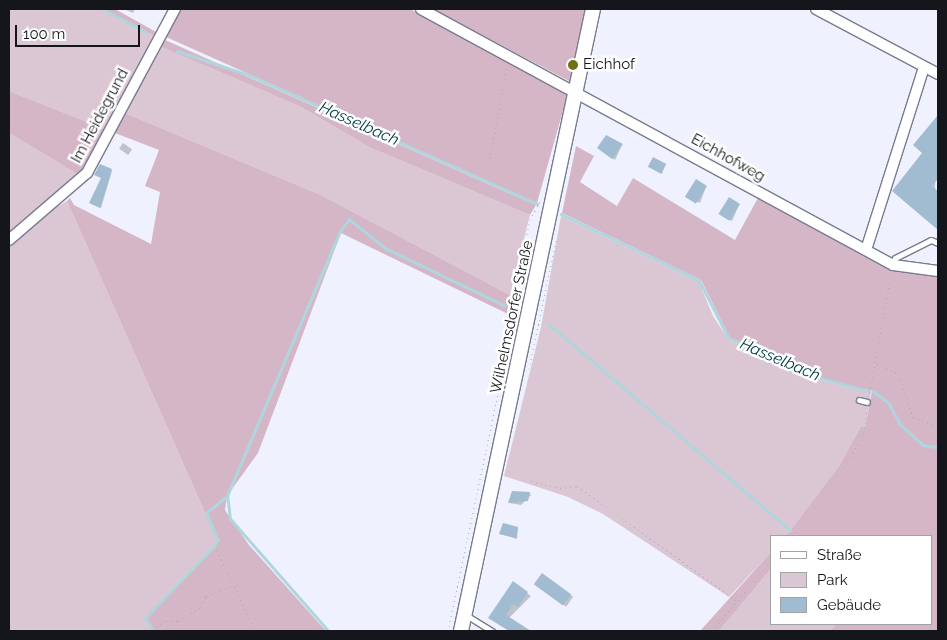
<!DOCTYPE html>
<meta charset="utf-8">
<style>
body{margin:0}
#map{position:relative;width:947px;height:640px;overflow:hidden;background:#eff2fe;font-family:Raleway,sans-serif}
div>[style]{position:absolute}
.green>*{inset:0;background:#dbc7d3}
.forest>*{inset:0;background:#d4b6c7}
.shadow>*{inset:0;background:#0003;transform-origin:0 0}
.stream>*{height:2.5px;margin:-1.25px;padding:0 1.25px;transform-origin:1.25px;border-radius:1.25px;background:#b0d6dd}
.building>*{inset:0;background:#a1bbd0;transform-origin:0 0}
.path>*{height:1px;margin-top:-0.5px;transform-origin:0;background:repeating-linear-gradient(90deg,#a7aab4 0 1px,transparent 0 5px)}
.roads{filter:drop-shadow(1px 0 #777b8d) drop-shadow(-1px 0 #777b8d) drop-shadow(0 1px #777b8d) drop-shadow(0 -1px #777b8d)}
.lane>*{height:5px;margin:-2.5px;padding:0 2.5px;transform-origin:2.5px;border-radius:2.5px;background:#fff}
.street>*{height:10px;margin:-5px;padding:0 5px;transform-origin:5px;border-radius:5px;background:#fff}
.secondary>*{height:14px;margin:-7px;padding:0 7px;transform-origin:7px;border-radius:7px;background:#fff}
.dots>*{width:14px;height:14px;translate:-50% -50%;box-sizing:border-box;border:2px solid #fff;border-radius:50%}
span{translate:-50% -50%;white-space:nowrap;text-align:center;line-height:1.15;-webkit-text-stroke:5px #fff;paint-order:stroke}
.poi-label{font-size:15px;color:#14161c}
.left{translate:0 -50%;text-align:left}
.street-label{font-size:15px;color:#14161c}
.water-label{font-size:16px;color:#044049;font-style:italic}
.frame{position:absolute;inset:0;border:10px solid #14161c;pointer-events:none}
.legend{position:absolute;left:770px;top:535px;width:162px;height:90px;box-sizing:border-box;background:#fff;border:1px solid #a1a2a4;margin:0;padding:6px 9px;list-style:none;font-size:15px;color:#14161c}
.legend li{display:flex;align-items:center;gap:10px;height:25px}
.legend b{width:25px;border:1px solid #a1a2a4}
.scale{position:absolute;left:15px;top:25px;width:125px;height:22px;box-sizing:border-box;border:2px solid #14161c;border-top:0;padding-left:6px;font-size:15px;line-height:18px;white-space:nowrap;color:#14161c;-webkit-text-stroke:4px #fff;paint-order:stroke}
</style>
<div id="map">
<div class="green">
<i style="clip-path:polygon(9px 9px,104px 9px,156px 37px,105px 129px,9px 91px)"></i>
<i style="clip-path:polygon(159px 46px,299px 106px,371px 148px,530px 215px,510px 295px,321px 195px,125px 113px)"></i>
<i style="clip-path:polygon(9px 133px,79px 175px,9px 234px)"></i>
<i style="clip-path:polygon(67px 201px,218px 542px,145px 617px,154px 631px,9px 631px,9px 247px,31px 222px)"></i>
<i style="clip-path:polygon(561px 216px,699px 282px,713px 316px,729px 340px,812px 378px,871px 393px,865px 427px,861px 426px,839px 466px,786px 536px,771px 536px,771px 552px,729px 597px,603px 514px,568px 497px,504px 476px,541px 327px)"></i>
<i style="clip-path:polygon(771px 569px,771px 624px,836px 624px,830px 631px,719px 631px)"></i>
</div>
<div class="forest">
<i style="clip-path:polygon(104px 9px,115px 9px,158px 33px,156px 37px)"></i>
<i style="clip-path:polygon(179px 9px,410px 9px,568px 93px,537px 203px,164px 36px)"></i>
<i style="clip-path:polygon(433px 9px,585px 9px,571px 82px)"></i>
<i style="clip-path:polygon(163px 39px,506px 192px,536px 205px,530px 215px,371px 148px,299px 106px,159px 46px)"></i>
<i style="clip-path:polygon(9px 91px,105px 129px,79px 175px,9px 133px)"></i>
<i style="clip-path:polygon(125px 113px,321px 195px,510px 295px,508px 314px,341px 233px,258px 453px,227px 496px,225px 510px,249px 545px,326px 631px,154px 631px,145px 617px,218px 542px,67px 201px,70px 198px,74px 205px,151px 244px,160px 192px,145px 186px,159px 150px,115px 133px)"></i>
<i style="clip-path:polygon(576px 146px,594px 156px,580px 182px,617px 206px,633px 178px,735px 240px,759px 196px,894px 269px,938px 274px,938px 631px,830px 631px,836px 624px,931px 624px,931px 536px,786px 536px,839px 466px,861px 426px,865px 427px,872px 391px,813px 376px,730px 338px,701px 280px,562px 213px)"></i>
<i style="clip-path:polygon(771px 552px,771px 569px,719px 631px,700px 631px)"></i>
</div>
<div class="shadow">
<i style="clip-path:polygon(124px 9px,135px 9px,133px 13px)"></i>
<i style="clip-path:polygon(938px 117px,935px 190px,938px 229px,897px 195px,924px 154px,914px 145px)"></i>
<i style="left:123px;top:143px;width:11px;height:7px;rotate:34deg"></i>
<i style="clip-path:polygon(622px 145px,615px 160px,601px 150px)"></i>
<i style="clip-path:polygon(665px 165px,662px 174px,651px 168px)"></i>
<i style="clip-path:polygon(112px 170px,112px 171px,101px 208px,92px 203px)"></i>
<i style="clip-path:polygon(706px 187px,700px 203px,689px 198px)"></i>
<i style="clip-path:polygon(739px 205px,732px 221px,722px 216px)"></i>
<i style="clip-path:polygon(531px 495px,521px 505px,509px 503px,530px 493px)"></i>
<i style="clip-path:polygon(518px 528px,517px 539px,500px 534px)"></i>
<i style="left:542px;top:575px;width:38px;height:12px;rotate:35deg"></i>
<i style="clip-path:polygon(513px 583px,531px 596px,509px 618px,528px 631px,510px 631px,492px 619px)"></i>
</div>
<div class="stream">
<i style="left:103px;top:9px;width:49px;rotate:28.1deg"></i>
<i style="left:177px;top:51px;width:76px;rotate:18.4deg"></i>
<i style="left:249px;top:75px;width:316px;rotate:24.1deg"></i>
<i style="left:561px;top:214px;width:153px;rotate:25.6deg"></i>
<i style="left:699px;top:280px;width:65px;rotate:62.7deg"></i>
<i style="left:729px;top:338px;width:92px;rotate:24.3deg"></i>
<i style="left:813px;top:376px;width:58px;rotate:15deg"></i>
<i style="left:549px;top:324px;width:317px;rotate:40.5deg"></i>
<i style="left:873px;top:391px;width:20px;rotate:37deg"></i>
<i style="left:889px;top:403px;width:24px;rotate:62deg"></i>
<i style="left:900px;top:424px;width:31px;rotate:42deg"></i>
<i style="left:923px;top:445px;width:15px;rotate:8deg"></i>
<i style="left:218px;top:541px;width:30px;rotate:-113deg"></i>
<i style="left:206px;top:513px;width:27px;rotate:-39deg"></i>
<i style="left:150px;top:626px;width:9px;rotate:-122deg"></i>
<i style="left:145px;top:618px;width:101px;rotate:-46.2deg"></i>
<i style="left:152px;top:628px;width:4px;rotate:56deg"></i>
<i style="left:328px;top:631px;width:149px;rotate:-131.2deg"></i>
<i style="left:230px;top:519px;width:23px;rotate:-97deg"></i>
<i style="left:227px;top:496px;width:286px;rotate:-66.9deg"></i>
<i style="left:339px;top:233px;width:17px;rotate:-54deg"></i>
<i style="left:349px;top:219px;width:48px;rotate:38.3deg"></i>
<i style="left:387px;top:249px;width:130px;rotate:25.6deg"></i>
</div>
<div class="building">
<i style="clip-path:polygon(938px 115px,938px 179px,932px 186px,938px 191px,938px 230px,892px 191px,922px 153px,913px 145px)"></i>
<i style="clip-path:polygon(606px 135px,623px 144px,612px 159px,597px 148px)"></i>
<i style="left:653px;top:157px;width:15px;height:11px;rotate:28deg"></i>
<i style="clip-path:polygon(100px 164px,112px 169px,100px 208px,89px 203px,101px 178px,94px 175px)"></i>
<i style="left:696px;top:179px;width:13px;height:21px;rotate:32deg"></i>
<i style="left:729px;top:197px;width:13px;height:20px;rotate:32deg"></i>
<i style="clip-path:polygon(512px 491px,530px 492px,528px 501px,508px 503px)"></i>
<i style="clip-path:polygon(503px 523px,518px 527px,516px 538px,499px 534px)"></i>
<i style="left:542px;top:573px;width:36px;height:14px;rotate:36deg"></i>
<i style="clip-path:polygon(513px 581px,528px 592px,518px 607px,513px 604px,506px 615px,531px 631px,509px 631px,488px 618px)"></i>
</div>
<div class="path">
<i style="left:489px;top:163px;width:98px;rotate:-79.4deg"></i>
<i style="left:877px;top:364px;width:24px;rotate:24deg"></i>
<i style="left:899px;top:374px;width:45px;rotate:72deg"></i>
<i style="left:913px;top:417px;width:27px;rotate:20deg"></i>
<i style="left:529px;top:369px;width:131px;rotate:-78.1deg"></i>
<i style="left:869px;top:397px;width:124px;rotate:-79.8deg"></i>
<i style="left:531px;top:481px;width:30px;rotate:14deg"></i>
<i style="left:560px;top:488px;width:17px;rotate:-7deg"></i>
<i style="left:577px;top:486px;width:196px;rotate:35.6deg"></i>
<i style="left:793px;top:536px;width:87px;rotate:-53.4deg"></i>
<i style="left:845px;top:466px;width:38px;rotate:-60deg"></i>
<i style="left:864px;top:433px;width:25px;rotate:-83deg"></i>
<i style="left:217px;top:550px;width:89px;rotate:64.9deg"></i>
<i style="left:147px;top:631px;width:21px;rotate:-28deg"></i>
<i style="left:166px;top:621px;width:12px"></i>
<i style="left:178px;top:621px;width:27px;rotate:-31deg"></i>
<i style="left:201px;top:607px;width:12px;rotate:-66deg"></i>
<i style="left:206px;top:596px;width:30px;rotate:-20deg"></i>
<i style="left:448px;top:631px;width:300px;rotate:-78.1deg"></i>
<i style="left:510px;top:337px;width:39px;rotate:-87deg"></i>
<i style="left:512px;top:298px;width:80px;rotate:-77deg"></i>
<i style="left:530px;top:220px;width:21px;rotate:-62deg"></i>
<i style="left:712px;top:631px;width:92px;rotate:-49.9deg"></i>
</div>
<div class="roads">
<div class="lane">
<i style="left:893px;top:264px;width:6px;rotate:-72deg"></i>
<i style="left:895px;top:258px;width:40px;rotate:-26.6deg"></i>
<i style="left:931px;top:240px;width:8px;rotate:23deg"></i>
<i style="left:859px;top:400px;width:8px;rotate:14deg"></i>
<i style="left:466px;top:615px;width:31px;rotate:32deg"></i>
</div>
<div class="street">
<i style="left:421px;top:9px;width:537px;rotate:28.47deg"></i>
<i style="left:893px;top:265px;width:45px;rotate:7.6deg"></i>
<i style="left:816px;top:9px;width:138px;rotate:28deg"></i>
<i style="left:9px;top:240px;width:103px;rotate:-40.7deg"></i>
<i style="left:87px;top:173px;width:186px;rotate:-61.8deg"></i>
<i style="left:866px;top:250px;width:192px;rotate:-72.4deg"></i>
</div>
<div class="secondary">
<i style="left:461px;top:631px;width:636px;rotate:-78.02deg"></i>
</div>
</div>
<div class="dots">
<i style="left:573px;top:65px;background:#6f7013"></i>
</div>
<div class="poi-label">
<span class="left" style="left:583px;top:65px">Eichhof</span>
</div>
<div class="street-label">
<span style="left:100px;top:116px;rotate:-62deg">Im Heidegrund</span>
<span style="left:728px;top:158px;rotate:29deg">Eichhofweg</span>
<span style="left:512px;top:317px;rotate:-78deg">Wilhelmsdorfer Straße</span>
</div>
<div class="water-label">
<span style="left:359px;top:124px;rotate:24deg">Hasselbach</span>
<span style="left:780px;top:360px;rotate:23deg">Hasselbach</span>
</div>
<div class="frame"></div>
<ul class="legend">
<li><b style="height:6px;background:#fff"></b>Straße</li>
<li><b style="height:14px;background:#dbc7d3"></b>Park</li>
<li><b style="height:14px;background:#a1bbd0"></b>Gebäude</li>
</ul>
<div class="scale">100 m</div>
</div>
